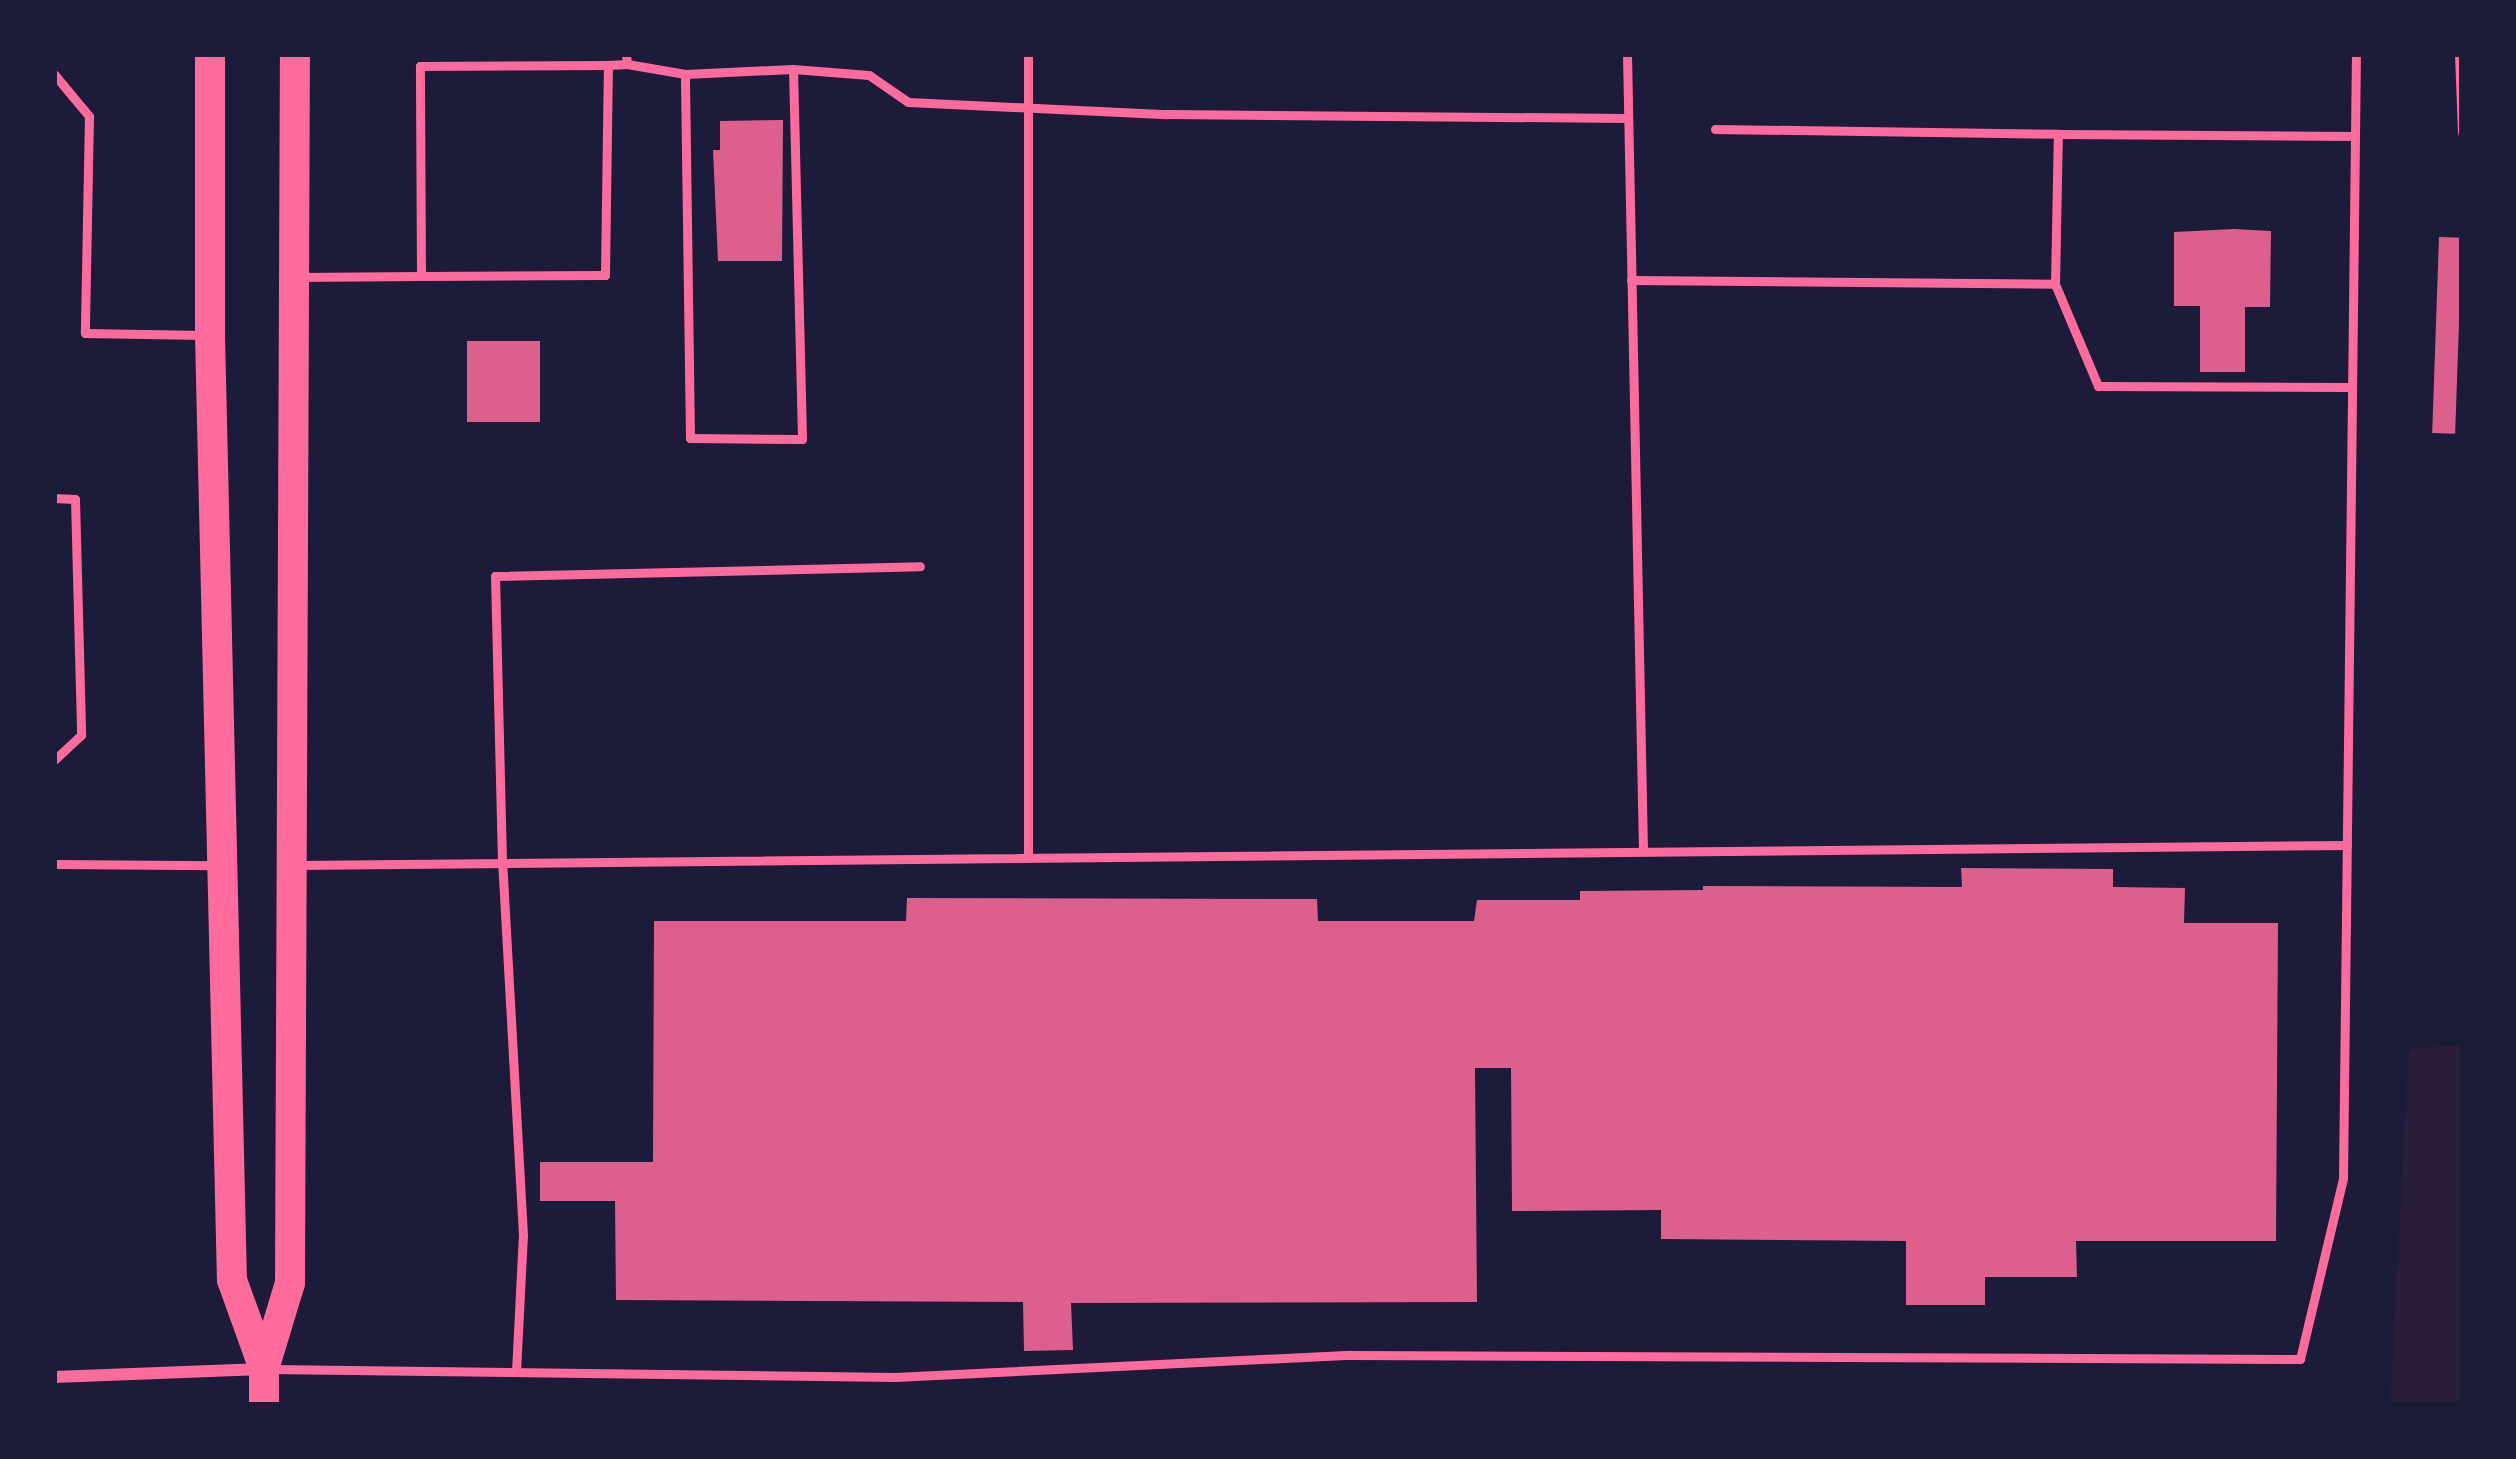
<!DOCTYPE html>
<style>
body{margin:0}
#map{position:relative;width:2516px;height:1459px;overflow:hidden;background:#1b1b3a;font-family:"Noto Sans",sans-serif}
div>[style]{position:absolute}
.green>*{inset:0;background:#2a1e3b}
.building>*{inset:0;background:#dd5f8e;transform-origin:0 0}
.service>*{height:9px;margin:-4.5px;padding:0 4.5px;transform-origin:4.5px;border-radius:4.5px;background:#ff6b9d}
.minor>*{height:12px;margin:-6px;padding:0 6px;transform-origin:6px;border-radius:6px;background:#ff6b9d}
.primary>*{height:30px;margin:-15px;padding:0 15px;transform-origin:15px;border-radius:15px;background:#ff6b9d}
span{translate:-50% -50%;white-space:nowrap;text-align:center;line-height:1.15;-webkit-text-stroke:12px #1b1b3a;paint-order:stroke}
.frame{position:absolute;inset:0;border:57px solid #1b1b3a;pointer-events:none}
</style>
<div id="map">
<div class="green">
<i style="clip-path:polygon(2462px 1045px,2462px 1405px,2390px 1405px,2409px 1049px)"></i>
</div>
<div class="building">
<i style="clip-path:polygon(783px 120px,782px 261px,718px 261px,713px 150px,720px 150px,720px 121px)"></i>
<i style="clip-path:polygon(2234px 229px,2271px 231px,2270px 307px,2245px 307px,2245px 372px,2200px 372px,2200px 306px,2174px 306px,2174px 232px)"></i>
<i style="left:2439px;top:237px;width:23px;height:196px;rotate:2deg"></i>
<i style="left:540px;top:341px;width:81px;height:73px;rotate:90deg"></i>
<i style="clip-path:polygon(1961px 868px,2113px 869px,2113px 887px,2185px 888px,2184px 923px,2278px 923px,2276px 1241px,2076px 1241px,2077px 1277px,1985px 1277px,1985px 1305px,1906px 1305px,1906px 1241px,1661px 1239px,1661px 1210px,1512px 1211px,1511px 1068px,1475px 1068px,1477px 1302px,1071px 1303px,1073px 1350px,1024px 1351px,1023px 1302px,616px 1300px,615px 1201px,540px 1201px,540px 1162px,653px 1162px,654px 921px,906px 921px,907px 898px,1317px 899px,1318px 921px,1474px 921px,1477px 900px,1580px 900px,1580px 891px,1703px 890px,1703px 886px,1962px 887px)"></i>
</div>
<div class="service">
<i style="left:1028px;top:54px;width:803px;rotate:90deg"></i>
<i style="left:1627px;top:54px;width:797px;rotate:88.85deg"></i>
<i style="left:2459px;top:54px;width:78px;rotate:87.8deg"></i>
<i style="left:627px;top:64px;width:59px;rotate:9.8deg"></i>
<i style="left:685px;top:74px;width:108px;rotate:-2.7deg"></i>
<i style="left:793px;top:69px;width:370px;rotate:88.6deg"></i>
<i style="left:802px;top:439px;width:112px;rotate:-179.5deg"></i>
<i style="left:690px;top:438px;width:364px;rotate:-90.8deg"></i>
<i style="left:793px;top:69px;width:76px;rotate:4.5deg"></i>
<i style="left:869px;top:75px;width:47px;rotate:34.7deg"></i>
<i style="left:908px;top:102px;width:259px;rotate:2.7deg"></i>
<i style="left:1167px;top:114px;width:461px;rotate:0.5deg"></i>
<i style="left:54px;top:74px;width:55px;rotate:50.2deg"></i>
<i style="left:89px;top:116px;width:217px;rotate:91.1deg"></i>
<i style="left:85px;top:333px;width:119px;rotate:1deg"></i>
<i style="left:1715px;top:129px;width:343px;rotate:0.8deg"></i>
<i style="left:421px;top:276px;width:184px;rotate:-0.3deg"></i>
<i style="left:605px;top:275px;width:210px;rotate:-89.2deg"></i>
<i style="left:297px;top:277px;width:124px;rotate:-0.5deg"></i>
<i style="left:421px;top:276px;width:210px;rotate:-90.3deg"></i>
<i style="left:420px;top:66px;width:188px;rotate:-0.3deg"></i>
<i style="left:608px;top:65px;width:19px;rotate:-3deg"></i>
<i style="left:627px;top:64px;width:10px;rotate:-96deg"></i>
<i style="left:1631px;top:280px;width:424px;rotate:0.5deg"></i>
<i style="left:2055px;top:284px;width:150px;rotate:-88.9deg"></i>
<i style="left:2058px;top:134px;width:297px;rotate:0.4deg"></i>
<i style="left:2055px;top:284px;width:111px;rotate:67.1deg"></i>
<i style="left:2098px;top:386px;width:254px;rotate:0.2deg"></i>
<i style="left:54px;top:498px;width:21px;rotate:3deg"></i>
<i style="left:75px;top:499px;width:236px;rotate:88.5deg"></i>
<i style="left:81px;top:735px;width:37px;rotate:137deg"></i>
<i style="left:54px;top:864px;width:163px;rotate:0.4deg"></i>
<i style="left:295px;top:865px;width:2052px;rotate:-0.56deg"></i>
<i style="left:269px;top:1369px;width:626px;rotate:0.73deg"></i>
<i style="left:895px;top:1377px;width:456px;rotate:-2.8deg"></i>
<i style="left:1350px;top:1355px;width:950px;rotate:0.24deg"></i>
<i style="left:2300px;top:1359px;width:186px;rotate:-76.6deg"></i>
<i style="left:2343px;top:1178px;width:1124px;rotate:-89.34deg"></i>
<i style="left:516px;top:1372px;width:137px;rotate:-87.1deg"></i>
<i style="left:523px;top:1235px;width:374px;rotate:-93.2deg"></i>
<i style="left:502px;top:862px;width:286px;rotate:-91.4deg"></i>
<i style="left:495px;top:576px;width:425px;rotate:-1.3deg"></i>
</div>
<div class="minor">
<i style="left:54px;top:1377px;width:208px;rotate:-2.2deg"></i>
</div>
<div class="primary">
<i style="left:210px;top:54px;width:281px;rotate:90deg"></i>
<i style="left:210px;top:335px;width:945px;rotate:88.67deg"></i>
<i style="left:232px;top:1280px;width:95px;rotate:70.2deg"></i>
<i style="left:264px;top:1405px;width:36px;rotate:-90deg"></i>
<i style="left:264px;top:1369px;width:90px;rotate:-73.2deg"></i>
<i style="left:290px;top:1283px;width:1229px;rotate:-89.77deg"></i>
</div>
<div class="frame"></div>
</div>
